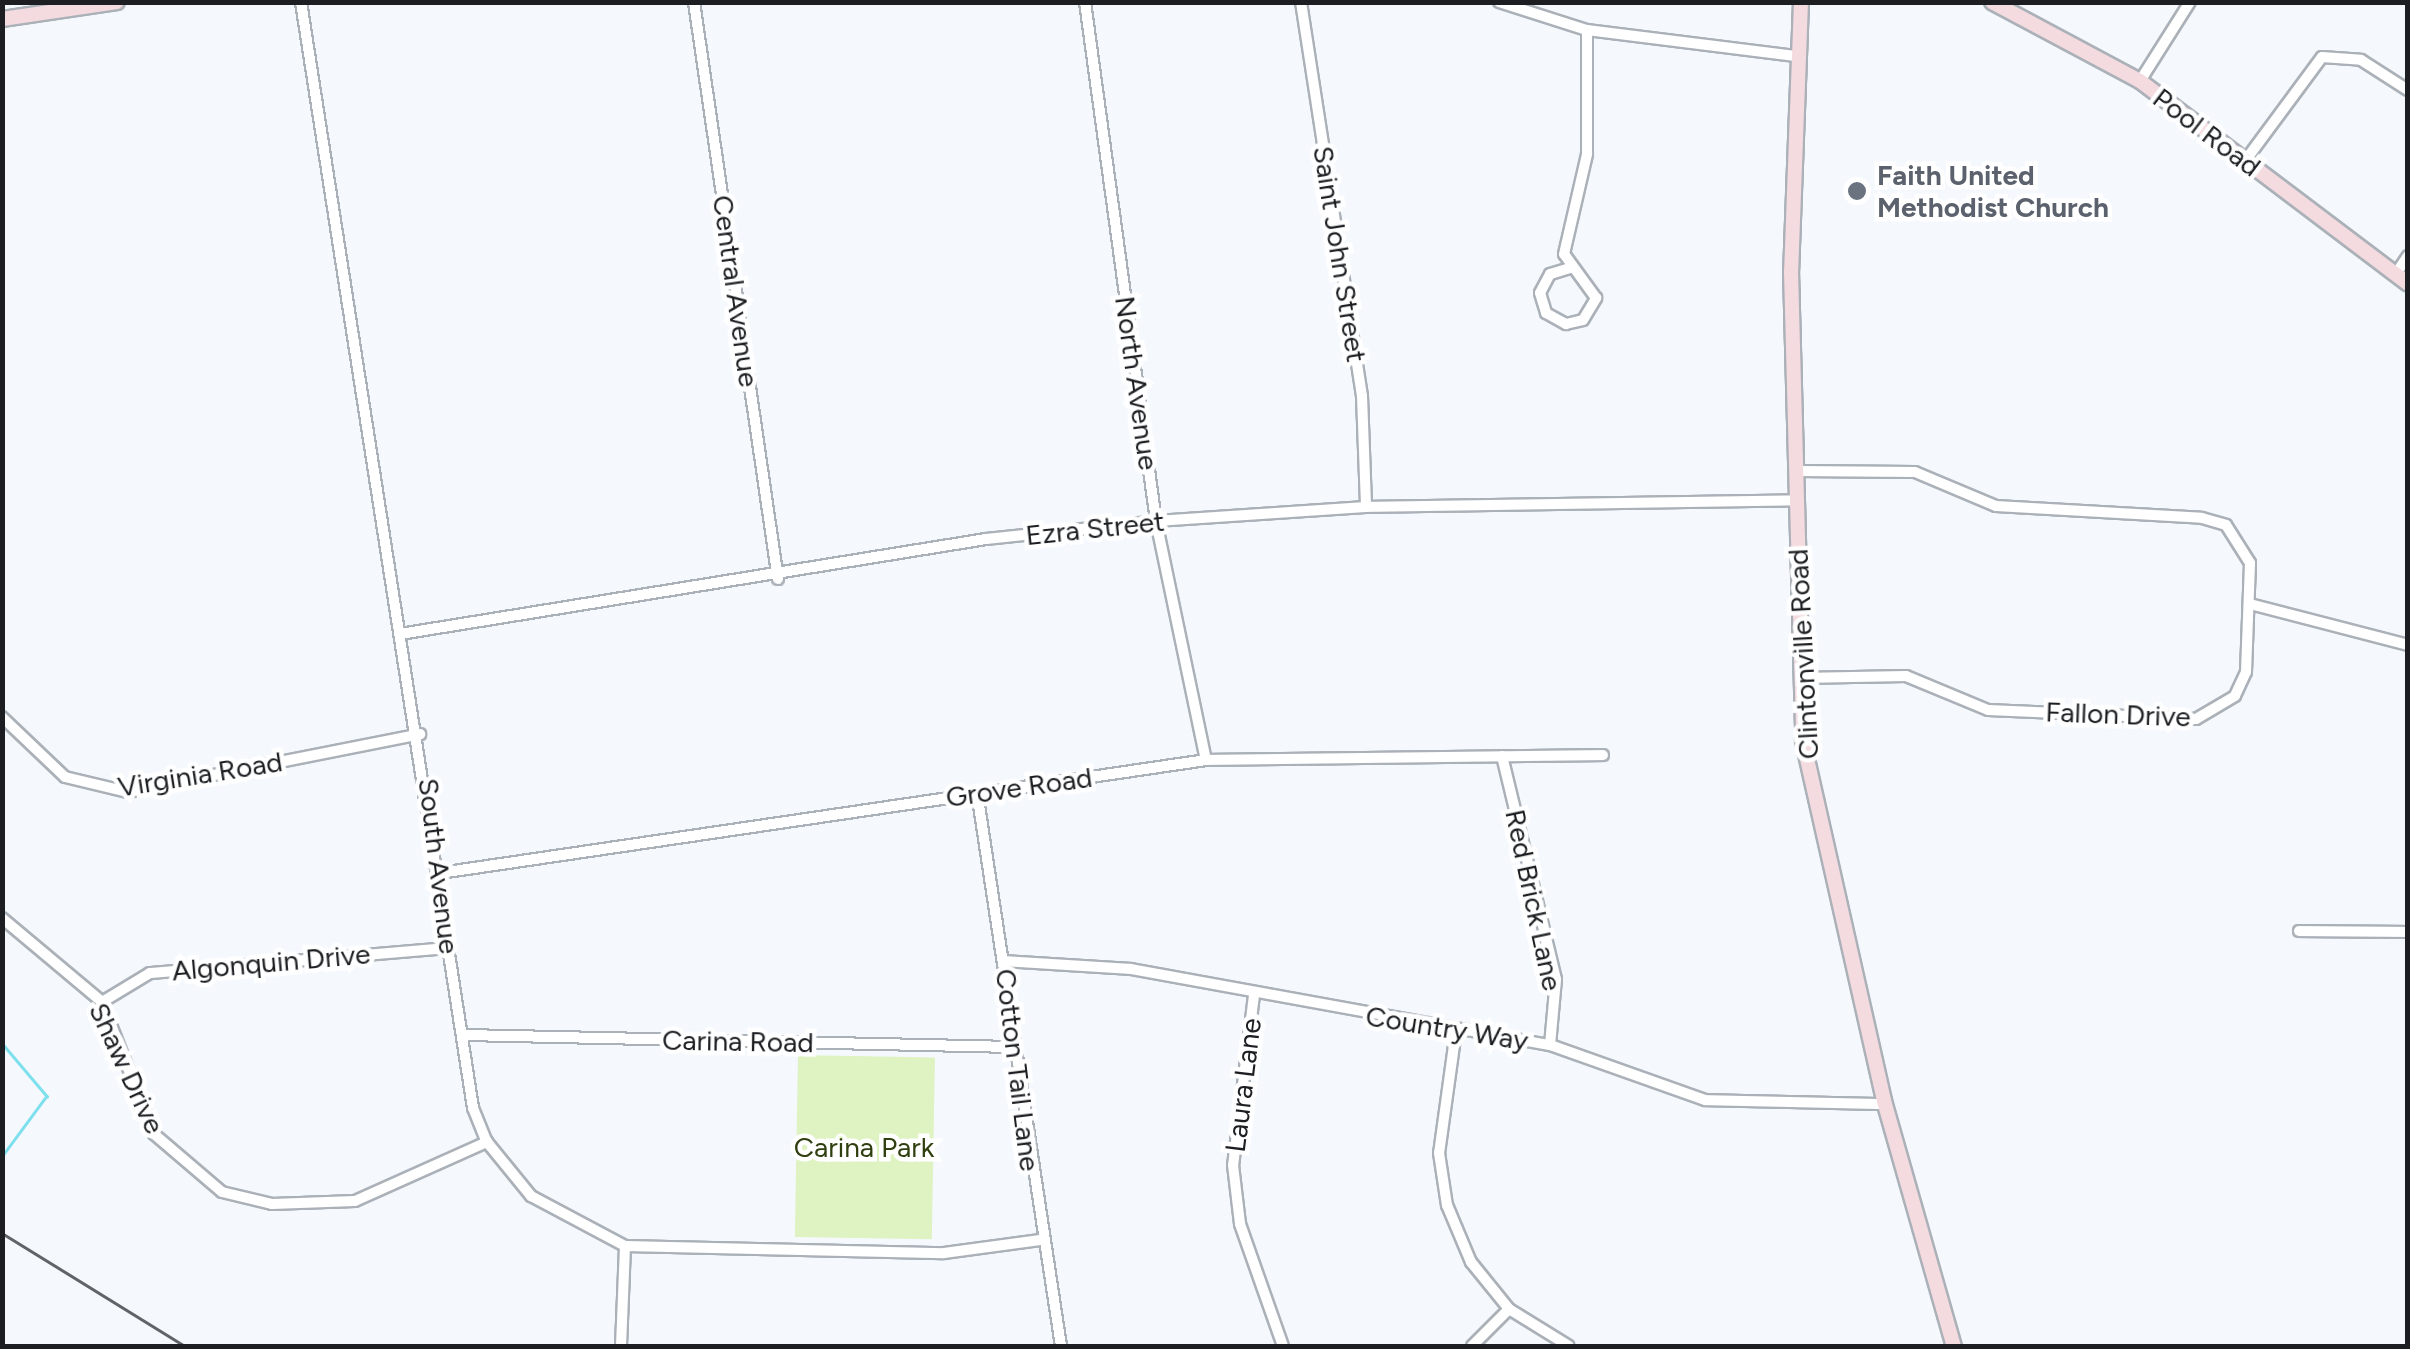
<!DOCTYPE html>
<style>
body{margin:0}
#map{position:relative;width:2410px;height:1349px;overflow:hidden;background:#f5f9fe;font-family:Figtree,sans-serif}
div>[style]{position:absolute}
.green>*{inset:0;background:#def2c2;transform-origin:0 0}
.stream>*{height:2.5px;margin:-1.25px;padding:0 1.25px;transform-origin:1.25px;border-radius:1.25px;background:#7ee0ed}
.roads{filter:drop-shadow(2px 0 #abb1b8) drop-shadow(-2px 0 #abb1b8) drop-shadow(0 2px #abb1b8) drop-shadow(0 -2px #abb1b8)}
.street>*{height:10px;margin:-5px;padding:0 5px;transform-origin:5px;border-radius:5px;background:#fff}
.secondary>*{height:14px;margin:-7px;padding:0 7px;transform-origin:7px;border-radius:7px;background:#f4dbdf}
.rail>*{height:2.5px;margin:-1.25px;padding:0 1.25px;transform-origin:1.25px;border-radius:1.25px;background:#606367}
.dots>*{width:28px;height:28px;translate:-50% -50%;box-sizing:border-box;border:5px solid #fff;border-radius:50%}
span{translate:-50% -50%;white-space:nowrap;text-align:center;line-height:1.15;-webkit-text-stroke:9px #fff;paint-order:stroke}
.street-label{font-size:28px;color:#1c1e21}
.worship-label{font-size:28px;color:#5b616d;font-weight:700}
.left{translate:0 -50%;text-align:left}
.park-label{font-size:28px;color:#2f3f0f}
.frame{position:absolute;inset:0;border:5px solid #1c1e21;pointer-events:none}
</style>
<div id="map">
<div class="green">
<i style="left:798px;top:1055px;width:137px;height:182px;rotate:1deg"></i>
</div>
<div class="stream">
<i style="left:2px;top:1043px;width:70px;rotate:49.7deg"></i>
<i style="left:47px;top:1096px;width:76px;rotate:126.4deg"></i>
</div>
<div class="roads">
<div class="street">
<i style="left:301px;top:2px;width:1119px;rotate:81.16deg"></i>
<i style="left:473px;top:1108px;width:37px;rotate:68deg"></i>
<i style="left:487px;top:1142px;width:70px;rotate:50.8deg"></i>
<i style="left:531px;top:1196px;width:106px;rotate:28deg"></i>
<i style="left:625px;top:1246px;width:319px;rotate:1.3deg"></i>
<i style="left:944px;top:1253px;width:97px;rotate:-7.7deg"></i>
<i style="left:694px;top:2px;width:583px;rotate:81.72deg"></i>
<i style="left:1085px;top:2px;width:524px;rotate:82.21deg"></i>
<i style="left:1156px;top:521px;width:244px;rotate:78.2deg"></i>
<i style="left:1301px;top:2px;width:399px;rotate:81.2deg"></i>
<i style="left:1362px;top:396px;width:111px;rotate:87.9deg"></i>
<i style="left:1499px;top:2px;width:92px;rotate:17.7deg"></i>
<i style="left:1587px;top:30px;width:212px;rotate:7.1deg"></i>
<i style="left:2140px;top:81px;width:93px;rotate:-57.7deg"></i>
<i style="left:2245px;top:161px;width:129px;rotate:-53.5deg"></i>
<i style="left:2322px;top:57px;width:39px;rotate:4deg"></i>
<i style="left:2361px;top:60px;width:56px;rotate:32.6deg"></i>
<i style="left:1570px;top:268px;width:21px;rotate:163deg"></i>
<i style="left:1550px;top:274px;width:21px;rotate:118deg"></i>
<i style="left:1540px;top:293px;width:21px;rotate:73deg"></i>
<i style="left:1546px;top:313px;width:23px;rotate:29deg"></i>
<i style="left:1566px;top:324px;width:17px;rotate:-13deg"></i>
<i style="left:1583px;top:320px;width:26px;rotate:-59deg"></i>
<i style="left:1596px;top:298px;width:54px;rotate:-126deg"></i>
<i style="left:1564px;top:254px;width:103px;rotate:-77deg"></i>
<i style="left:1587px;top:154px;width:124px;rotate:-90deg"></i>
<i style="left:2395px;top:275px;width:23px;rotate:-56deg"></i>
<i style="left:1796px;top:471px;width:119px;rotate:0.5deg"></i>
<i style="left:1915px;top:472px;width:88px;rotate:22.8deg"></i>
<i style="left:1996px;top:506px;width:206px;rotate:3.3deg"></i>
<i style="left:2202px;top:518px;width:25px;rotate:16deg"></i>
<i style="left:2226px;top:525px;width:45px;rotate:57.7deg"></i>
<i style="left:2250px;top:563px;width:109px;rotate:92.1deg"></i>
<i style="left:2246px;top:672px;width:26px;rotate:115deg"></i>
<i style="left:2235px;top:696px;width:45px;rotate:149.5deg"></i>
<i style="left:2196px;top:719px;width:208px;rotate:-177.5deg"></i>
<i style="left:1988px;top:710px;width:89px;rotate:-157.5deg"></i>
<i style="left:1906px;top:676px;width:106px;rotate:178.9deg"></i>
<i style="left:2250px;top:604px;width:163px;rotate:14.5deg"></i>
<i style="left:400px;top:634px;width:594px;rotate:-9.21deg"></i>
<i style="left:986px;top:539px;width:171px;rotate:-6deg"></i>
<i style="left:1156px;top:521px;width:210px;rotate:-3.8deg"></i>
<i style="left:1366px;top:507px;width:431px;rotate:-0.9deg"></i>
<i style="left:2px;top:717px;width:87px;rotate:43.6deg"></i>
<i style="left:65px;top:777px;width:65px;rotate:13.4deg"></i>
<i style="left:128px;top:792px;width:298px;rotate:-11.2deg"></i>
<i style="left:1502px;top:756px;width:229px;rotate:76.4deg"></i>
<i style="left:1556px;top:979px;width:66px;rotate:95.2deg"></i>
<i style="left:977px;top:792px;width:560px;rotate:81.38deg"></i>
<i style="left:440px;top:873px;width:774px;rotate:-8.39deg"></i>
<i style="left:1206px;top:760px;width:397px;rotate:-0.7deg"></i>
<i style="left:2px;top:918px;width:131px;rotate:40deg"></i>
<i style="left:102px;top:1002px;width:142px;rotate:68.5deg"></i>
<i style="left:154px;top:1134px;width:89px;rotate:40.5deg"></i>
<i style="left:222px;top:1192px;width:51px;rotate:13.5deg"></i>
<i style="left:272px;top:1204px;width:83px;rotate:-2.1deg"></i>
<i style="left:355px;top:1201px;width:145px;rotate:-24.1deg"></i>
<i style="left:2299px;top:931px;width:109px;rotate:0.5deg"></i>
<i style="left:1004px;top:961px;width:127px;rotate:3.6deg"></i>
<i style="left:1131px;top:969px;width:426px;rotate:10.3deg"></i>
<i style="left:1550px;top:1045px;width:164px;rotate:19.5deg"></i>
<i style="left:1705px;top:1100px;width:179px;rotate:1.3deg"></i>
<i style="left:1254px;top:995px;width:171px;rotate:97deg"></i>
<i style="left:1233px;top:1165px;width:59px;rotate:83.2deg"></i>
<i style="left:1240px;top:1224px;width:129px;rotate:70.6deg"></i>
<i style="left:102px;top:1002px;width:56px;rotate:-31.1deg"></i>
<i style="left:150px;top:973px;width:300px;rotate:-4.8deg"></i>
<i style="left:1456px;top:1031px;width:123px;rotate:97.9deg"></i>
<i style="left:1439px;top:1153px;width:53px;rotate:81.3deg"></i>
<i style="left:1447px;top:1205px;width:62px;rotate:67.2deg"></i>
<i style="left:1471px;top:1262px;width:60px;rotate:51deg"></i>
<i style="left:1509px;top:1309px;width:70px;rotate:31.7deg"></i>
<i style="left:464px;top:1035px;width:548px;rotate:1.25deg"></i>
<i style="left:621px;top:1346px;width:100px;rotate:-87.7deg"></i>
<i style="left:1472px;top:1346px;width:52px;rotate:-45deg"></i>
</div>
<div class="secondary">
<i style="left:1801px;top:2px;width:269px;rotate:92.1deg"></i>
<i style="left:1791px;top:271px;width:470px;rotate:88.5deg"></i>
<i style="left:1803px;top:741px;width:369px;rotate:77.3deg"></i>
<i style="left:1884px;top:1101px;width:255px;rotate:74.1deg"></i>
<i style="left:1992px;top:2px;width:168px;rotate:28.1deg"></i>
<i style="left:2140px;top:81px;width:336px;rotate:37.1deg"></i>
<i style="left:2px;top:19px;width:116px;rotate:-8.4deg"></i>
</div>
</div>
<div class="rail">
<i style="left:2px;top:1233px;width:215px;rotate:31.7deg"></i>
</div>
<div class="dots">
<i style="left:1857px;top:191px;background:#6b7280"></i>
</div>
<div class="street-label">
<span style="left:2207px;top:132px;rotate:37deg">Pool Road</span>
<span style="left:1340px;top:254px;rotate:81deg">Saint John Street</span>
<span style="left:736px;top:291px;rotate:82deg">Central Avenue</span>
<span style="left:1137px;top:383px;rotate:82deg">North Avenue</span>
<span style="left:1095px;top:528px;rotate:-6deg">Ezra Street</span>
<span style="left:1803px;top:654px;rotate:-93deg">Clintonville Road</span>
<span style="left:2118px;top:714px;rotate:2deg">Fallon Drive</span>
<span style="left:200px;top:774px;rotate:-9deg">Virginia Road</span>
<span style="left:1019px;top:787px;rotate:-8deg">Grove Road</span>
<span style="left:439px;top:866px;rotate:83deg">South Avenue</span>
<span style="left:1534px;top:900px;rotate:78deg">Red Brick Lane</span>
<span style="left:271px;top:962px;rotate:-5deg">Algonquin Drive</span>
<span style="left:1447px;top:1028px;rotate:9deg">Country Way</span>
<span style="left:738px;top:1041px;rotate:1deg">Carina Road</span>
<span style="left:127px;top:1068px;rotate:65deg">Shaw Drive</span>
<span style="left:1018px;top:1070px;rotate:83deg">Cotton Tail Lane</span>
<span style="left:1243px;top:1085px;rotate:-83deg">Laura Lane</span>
</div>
<div class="worship-label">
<span class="left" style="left:1877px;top:191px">Faith United<br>Methodist Church</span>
</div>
<div class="park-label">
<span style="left:864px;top:1147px">Carina Park</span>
</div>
<div class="frame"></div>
</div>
